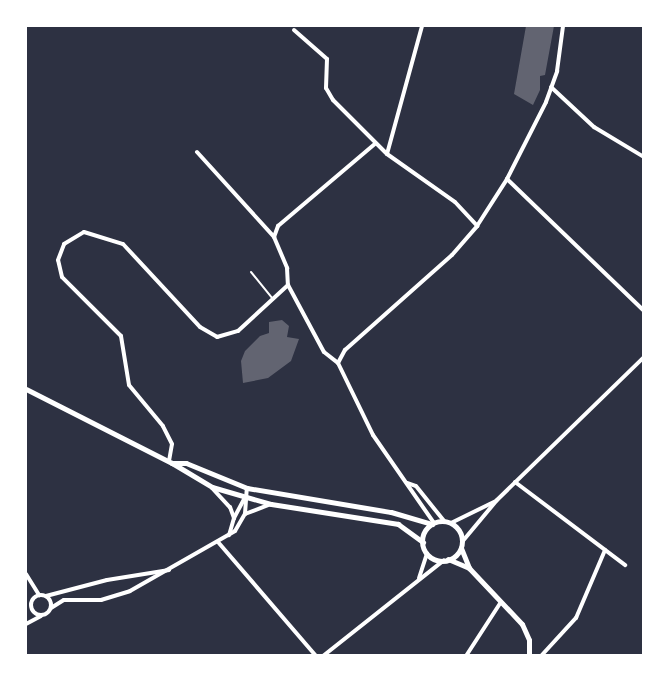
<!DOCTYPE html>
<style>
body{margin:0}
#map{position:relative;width:669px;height:681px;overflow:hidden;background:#2d3142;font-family:Lato,sans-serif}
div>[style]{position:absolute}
.building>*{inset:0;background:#626471}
.service>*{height:2px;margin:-1px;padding:0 1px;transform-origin:1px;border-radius:1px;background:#fff}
.minor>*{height:4px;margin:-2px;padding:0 2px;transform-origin:2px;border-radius:2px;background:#fff}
.minor>.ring{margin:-2px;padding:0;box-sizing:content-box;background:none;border:4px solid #fff;border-radius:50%}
.tertiary>*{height:5px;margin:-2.5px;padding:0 2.5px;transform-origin:2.5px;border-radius:2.5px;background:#fff}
.tertiary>.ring{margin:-2.5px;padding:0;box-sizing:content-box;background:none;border:5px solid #fff;border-radius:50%}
span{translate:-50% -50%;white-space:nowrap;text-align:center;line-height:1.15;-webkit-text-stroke:4.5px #fff;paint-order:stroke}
.frame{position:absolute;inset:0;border:27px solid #fff;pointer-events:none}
</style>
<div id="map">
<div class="building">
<i style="clip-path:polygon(526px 26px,554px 26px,545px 75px,540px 76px,540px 90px,533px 105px,514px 94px)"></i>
<i style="clip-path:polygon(282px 320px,289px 326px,287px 337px,299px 339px,291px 361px,268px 378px,243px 383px,241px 361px,245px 351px,260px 336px,269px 333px,269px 322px)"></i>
</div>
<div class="service">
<i style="left:251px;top:272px;width:35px;rotate:51deg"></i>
</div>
<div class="minor">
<i style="left:294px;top:30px;width:44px;rotate:41.3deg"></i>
<i style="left:327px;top:59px;width:29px;rotate:92deg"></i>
<i style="left:326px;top:88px;width:14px;rotate:60deg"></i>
<i style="left:333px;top:100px;width:76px;rotate:45deg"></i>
<i style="left:387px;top:154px;width:83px;rotate:35.2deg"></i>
<i style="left:455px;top:202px;width:33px;rotate:47deg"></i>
<i style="left:551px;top:87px;width:59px;rotate:42.9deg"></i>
<i style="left:594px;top:127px;width:58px;rotate:31deg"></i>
<i style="left:197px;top:152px;width:115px;rotate:47.8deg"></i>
<i style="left:274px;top:237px;width:34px;rotate:67deg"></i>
<i style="left:287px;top:268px;width:17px;rotate:87deg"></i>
<i style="left:288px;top:285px;width:76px;rotate:61.8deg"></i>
<i style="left:324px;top:352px;width:18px;rotate:38deg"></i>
<i style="left:338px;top:363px;width:80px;rotate:64.1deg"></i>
<i style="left:373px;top:435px;width:107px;rotate:55.3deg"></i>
<i style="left:387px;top:154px;width:133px;rotate:-74.7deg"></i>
<i style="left:507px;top:179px;width:190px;rotate:43.9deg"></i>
<i style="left:274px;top:237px;width:12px;rotate:-70deg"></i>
<i style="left:278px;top:226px;width:128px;rotate:-40.3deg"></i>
<i style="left:338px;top:363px;width:15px;rotate:-62deg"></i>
<i style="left:345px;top:350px;width:143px;rotate:-41.6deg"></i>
<i style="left:452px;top:255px;width:38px;rotate:-49deg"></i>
<i style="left:477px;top:226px;width:56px;rotate:-57.4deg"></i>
<i style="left:507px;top:179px;width:86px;rotate:-63.1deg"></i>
<i style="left:546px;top:102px;width:33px;rotate:-70deg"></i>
<i style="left:557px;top:71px;width:45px;rotate:-82.4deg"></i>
<i style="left:169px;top:461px;width:17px;rotate:-80deg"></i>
<i style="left:172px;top:444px;width:20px;rotate:-117deg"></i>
<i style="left:163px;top:426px;width:53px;rotate:-129.7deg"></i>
<i style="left:129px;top:385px;width:50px;rotate:-99.3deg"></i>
<i style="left:121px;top:336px;width:83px;rotate:-135deg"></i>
<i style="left:62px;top:277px;width:17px;rotate:-103deg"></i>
<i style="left:58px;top:260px;width:17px;rotate:-69deg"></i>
<i style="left:64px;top:244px;width:23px;rotate:-31deg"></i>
<i style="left:84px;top:232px;width:41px;rotate:17.1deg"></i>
<i style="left:123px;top:244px;width:113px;rotate:47.1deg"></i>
<i style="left:200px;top:327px;width:20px;rotate:30deg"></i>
<i style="left:217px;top:337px;width:22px;rotate:-16deg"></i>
<i style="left:238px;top:331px;width:68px;rotate:-42.6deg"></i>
<i style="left:515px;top:482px;width:138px;rotate:37deg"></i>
<i style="left:407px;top:483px;width:9px;rotate:18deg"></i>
<i style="left:416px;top:486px;width:45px;rotate:51.3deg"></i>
<i style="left:212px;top:488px;width:26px;rotate:47deg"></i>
<i style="left:230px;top:507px;width:12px;rotate:70deg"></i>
<i style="left:234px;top:518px;width:18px;rotate:106deg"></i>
<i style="left:245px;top:514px;width:26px;rotate:-86deg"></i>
<i style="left:234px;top:518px;width:21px;rotate:-62deg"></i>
<i style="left:451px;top:523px;width:50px;rotate:-26.1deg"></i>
<i style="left:218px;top:542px;width:150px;rotate:49.3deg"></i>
<i style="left:462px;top:542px;width:55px;rotate:-50.2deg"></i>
<i style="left:497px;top:500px;width:205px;rotate:-44.2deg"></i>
<i style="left:26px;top:574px;width:25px;rotate:58deg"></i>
<i style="left:419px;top:578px;width:26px;rotate:-72deg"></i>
<i class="ring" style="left:31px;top:595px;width:16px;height:16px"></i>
<i style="left:46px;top:596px;width:63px;rotate:-14.7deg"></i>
<i style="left:107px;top:580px;width:63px;rotate:-9.2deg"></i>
<i style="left:51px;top:608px;width:15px;rotate:-32deg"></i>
<i style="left:64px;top:600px;width:37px"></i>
<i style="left:101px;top:600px;width:30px;rotate:-17deg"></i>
<i style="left:130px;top:591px;width:121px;rotate:-29.7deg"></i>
<i style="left:235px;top:531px;width:20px;rotate:-60deg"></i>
<i style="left:245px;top:514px;width:28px;rotate:-21deg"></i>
<i style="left:26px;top:624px;width:17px;rotate:-28deg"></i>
<i style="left:323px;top:656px;width:154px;rotate:-38.4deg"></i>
<i style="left:466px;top:656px;width:64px;rotate:-57.1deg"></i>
<i style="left:541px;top:656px;width:52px;rotate:-47.4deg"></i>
<i style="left:576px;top:618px;width:74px;rotate:-66.9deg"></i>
</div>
<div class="tertiary">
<i style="left:26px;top:389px;width:164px;rotate:26.9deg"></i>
<i style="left:172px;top:463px;width:47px;rotate:31deg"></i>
<i style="left:212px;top:487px;width:61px;rotate:16.1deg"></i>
<i style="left:271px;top:504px;width:129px;rotate:8.9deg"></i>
<i style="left:398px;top:524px;width:31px;rotate:36deg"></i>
<i style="left:172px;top:463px;width:14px"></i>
<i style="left:186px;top:463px;width:66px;rotate:22.3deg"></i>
<i style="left:247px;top:488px;width:146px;rotate:9.5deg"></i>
<i style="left:391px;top:512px;width:43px;rotate:16.3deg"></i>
<i class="ring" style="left:422px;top:521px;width:35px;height:35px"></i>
<i style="left:461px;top:548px;width:22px;rotate:68deg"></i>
<i style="left:469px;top:568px;width:77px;rotate:46.6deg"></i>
<i style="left:522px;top:624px;width:17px;rotate:66deg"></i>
<i style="left:529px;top:640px;width:16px;rotate:90deg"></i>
<i style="left:448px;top:559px;width:23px;rotate:23deg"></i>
</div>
<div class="frame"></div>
</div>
